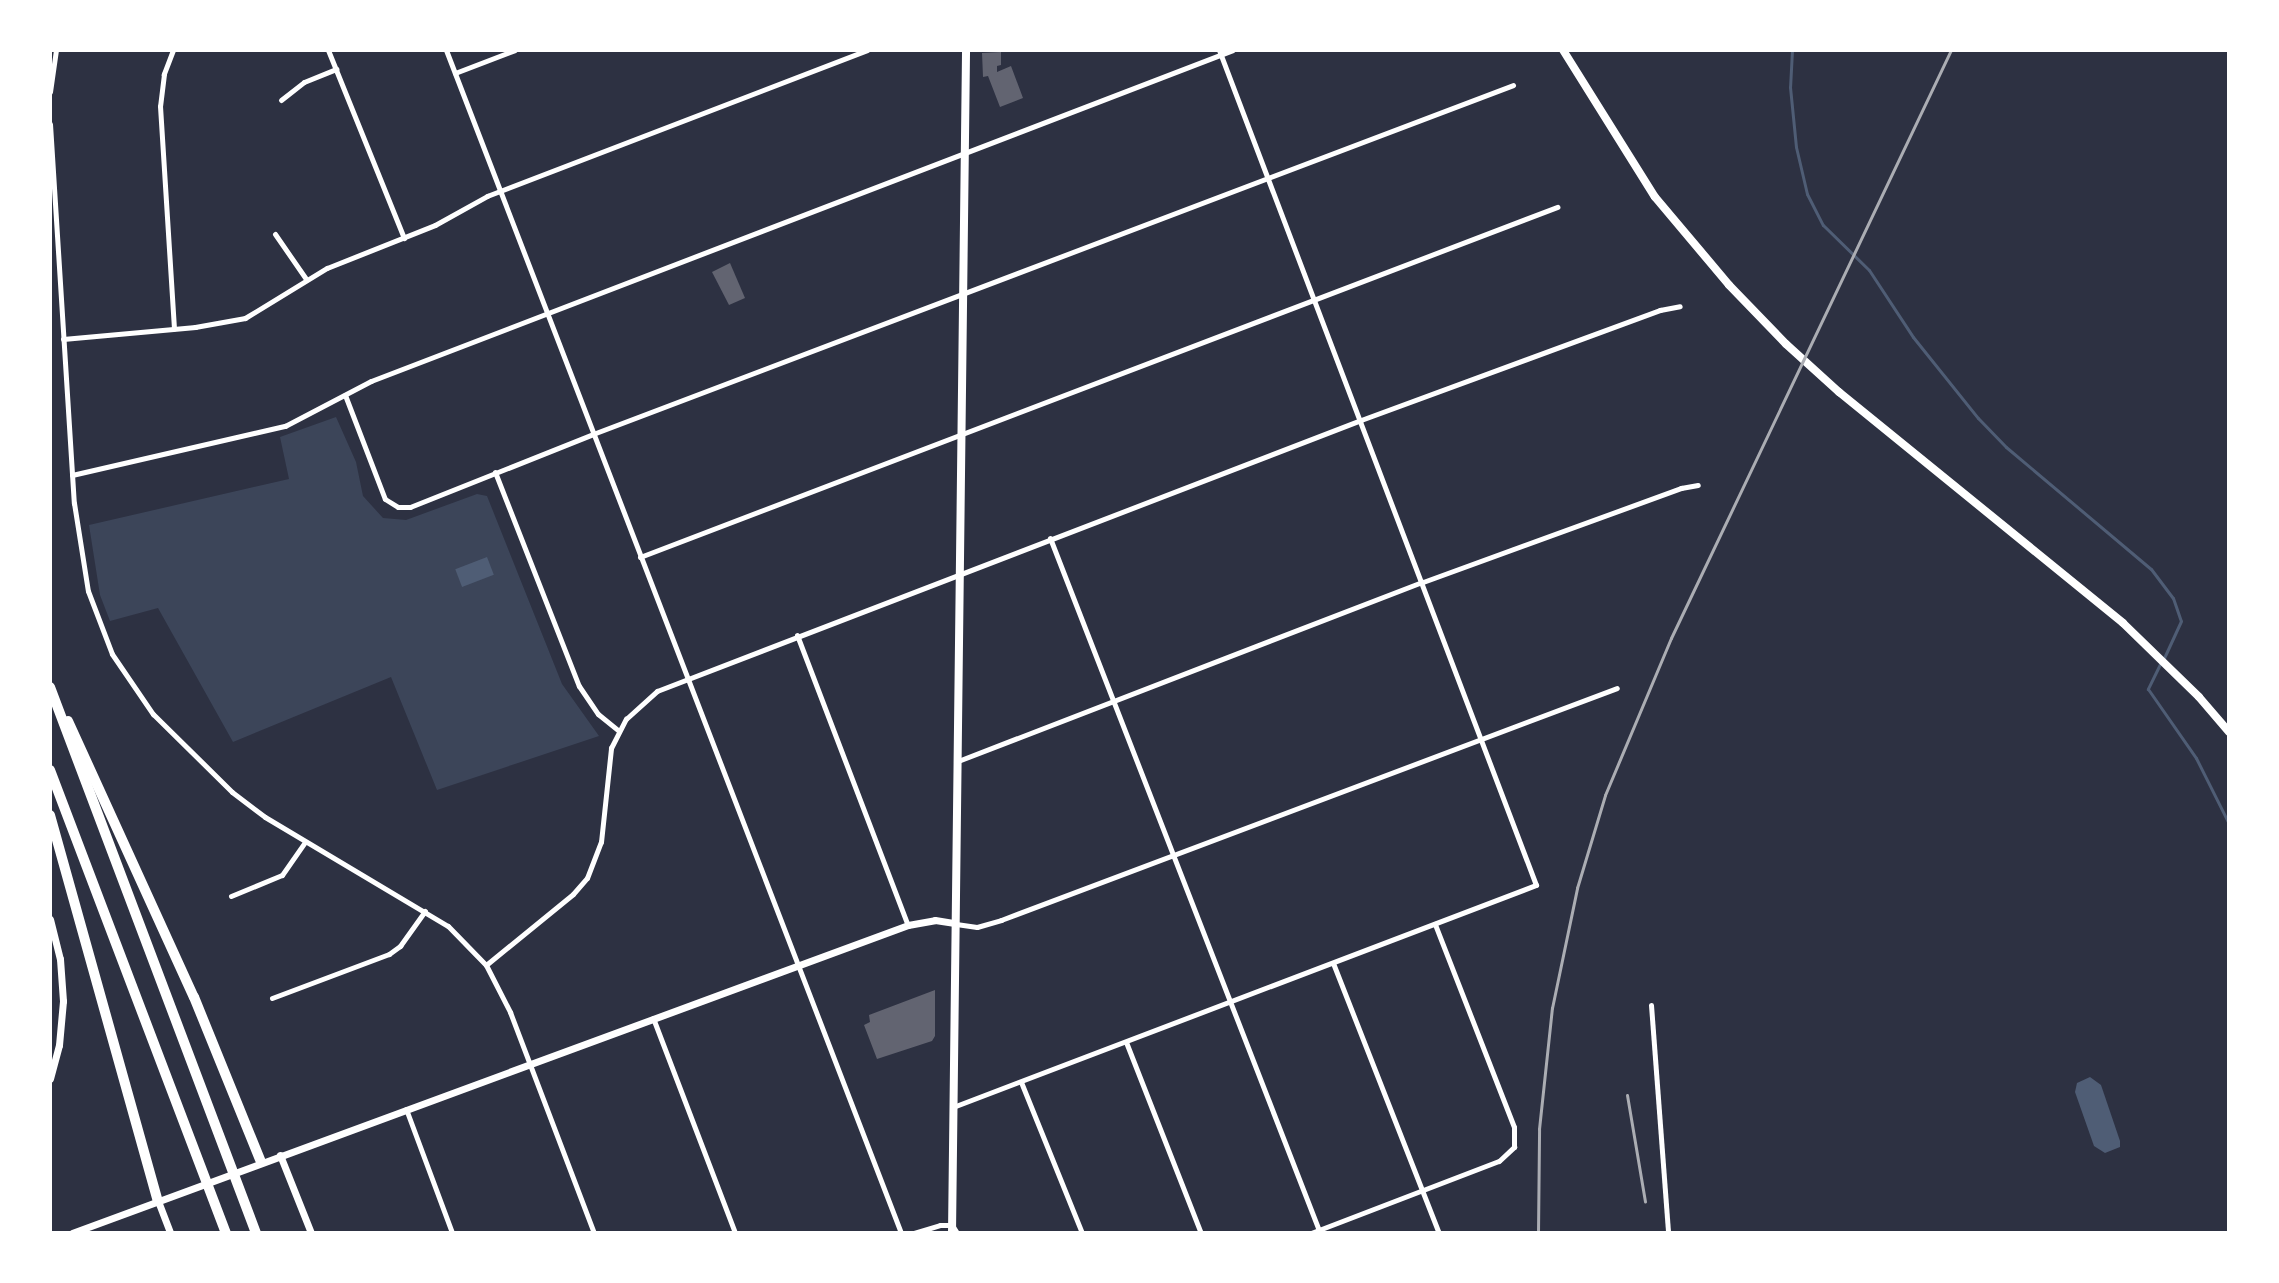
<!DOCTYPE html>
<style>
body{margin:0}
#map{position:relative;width:2279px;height:1283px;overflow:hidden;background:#2d3142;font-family:Montserrat,sans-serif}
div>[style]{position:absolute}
.green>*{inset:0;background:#3c4559}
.water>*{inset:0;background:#4f5d75;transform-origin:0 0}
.stream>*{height:3px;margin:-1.5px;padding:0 1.5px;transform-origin:1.5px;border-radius:1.5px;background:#4f5d75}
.building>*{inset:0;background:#626471}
.minor>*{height:5px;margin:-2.5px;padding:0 2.5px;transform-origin:2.5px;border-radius:2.5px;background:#fff}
.tertiary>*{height:7px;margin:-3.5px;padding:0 3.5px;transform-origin:3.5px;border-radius:3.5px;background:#fff}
.secondary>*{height:8px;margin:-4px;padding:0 4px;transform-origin:4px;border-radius:4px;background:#fff}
.motorway>*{height:10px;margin:-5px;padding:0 5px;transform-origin:5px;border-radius:5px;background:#fff}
.rail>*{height:3px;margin:-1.5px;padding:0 1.5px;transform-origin:1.5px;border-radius:1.5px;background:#abadb3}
span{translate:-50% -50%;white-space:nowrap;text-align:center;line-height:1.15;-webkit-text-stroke:8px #fff;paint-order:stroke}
.frame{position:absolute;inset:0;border:52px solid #fff;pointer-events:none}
</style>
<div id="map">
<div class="green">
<i style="clip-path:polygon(336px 417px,356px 462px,363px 496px,383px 518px,406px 520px,477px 494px,487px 496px,562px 684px,599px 736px,437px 790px,391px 677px,233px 742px,158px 608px,110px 621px,100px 595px,89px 525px,289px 479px,280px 437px)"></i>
</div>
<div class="water">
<i style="left:487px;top:557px;width:19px;height:34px;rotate:69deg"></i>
<i style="clip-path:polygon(2090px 1077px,2101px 1085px,2120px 1141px,2120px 1147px,2105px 1153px,2094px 1146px,2075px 1092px,2077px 1083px)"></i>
</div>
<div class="stream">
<i style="left:1792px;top:50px;width:37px;rotate:93deg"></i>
<i style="left:1790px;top:87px;width:60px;rotate:84.3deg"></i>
<i style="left:1796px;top:147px;width:48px;rotate:76.8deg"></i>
<i style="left:1807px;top:194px;width:35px;rotate:63deg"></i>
<i style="left:1823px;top:225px;width:64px;rotate:44.4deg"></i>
<i style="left:1869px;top:270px;width:80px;rotate:56.7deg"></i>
<i style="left:1913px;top:337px;width:104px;rotate:51.3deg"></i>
<i style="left:1978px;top:418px;width:40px;rotate:46deg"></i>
<i style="left:2006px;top:447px;width:189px;rotate:40.1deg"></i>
<i style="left:2151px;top:569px;width:36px;rotate:53deg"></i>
<i style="left:2173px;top:598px;width:24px;rotate:71deg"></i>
<i style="left:2181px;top:621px;width:41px;rotate:114.7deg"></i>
<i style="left:2160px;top:664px;width:28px;rotate:116deg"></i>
<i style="left:2148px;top:689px;width:84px;rotate:55.2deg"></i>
<i style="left:2196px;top:758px;width:74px;rotate:63.4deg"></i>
</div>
<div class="building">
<i style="clip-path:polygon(1001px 52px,1001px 65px,997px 66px,997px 72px,1011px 66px,1023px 98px,1000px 107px,988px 76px,983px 77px,982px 53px)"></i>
<i style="clip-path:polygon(730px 263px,745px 298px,729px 305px,712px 272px)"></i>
<i style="clip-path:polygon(935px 990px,935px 1036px,932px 1041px,877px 1059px,864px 1025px,870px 1022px,869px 1015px)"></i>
</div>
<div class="minor">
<i style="left:173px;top:50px;width:26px;rotate:111deg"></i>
<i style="left:164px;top:74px;width:32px;rotate:97deg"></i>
<i style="left:160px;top:106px;width:223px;rotate:86.4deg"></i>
<i style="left:328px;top:50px;width:203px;rotate:68deg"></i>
<i style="left:446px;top:50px;width:1267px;rotate:68.96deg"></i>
<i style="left:455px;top:73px;width:64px;rotate:-21deg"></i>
<i style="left:50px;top:92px;width:42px;rotate:-81.9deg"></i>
<i style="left:281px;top:100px;width:29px;rotate:-38deg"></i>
<i style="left:304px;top:82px;width:35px;rotate:-22deg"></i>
<i style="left:50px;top:124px;width:380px;rotate:86.4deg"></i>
<i style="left:74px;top:503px;width:89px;rotate:81deg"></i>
<i style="left:88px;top:591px;width:67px;rotate:69.1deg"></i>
<i style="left:112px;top:654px;width:73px;rotate:55.7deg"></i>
<i style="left:153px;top:714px;width:111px;rotate:44.6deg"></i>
<i style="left:232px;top:792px;width:41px;rotate:37.1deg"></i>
<i style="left:265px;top:817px;width:213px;rotate:30.8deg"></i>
<i style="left:448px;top:926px;width:54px;rotate:45.7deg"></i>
<i style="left:486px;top:965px;width:53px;rotate:62.9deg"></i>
<i style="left:510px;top:1012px;width:236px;rotate:69.2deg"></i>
<i style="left:275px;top:234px;width:55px;rotate:55.4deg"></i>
<i style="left:63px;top:339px;width:133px;rotate:-5.2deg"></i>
<i style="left:195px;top:327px;width:51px;rotate:-10.2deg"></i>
<i style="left:245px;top:318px;width:96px;rotate:-31.4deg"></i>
<i style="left:327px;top:268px;width:116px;rotate:-21.7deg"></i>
<i style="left:435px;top:225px;width:60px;rotate:-29.1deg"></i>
<i style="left:487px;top:196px;width:407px;rotate:-21deg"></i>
<i style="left:345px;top:395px;width:111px;rotate:69deg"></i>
<i style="left:385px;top:499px;width:15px;rotate:32deg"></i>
<i style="left:398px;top:507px;width:12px"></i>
<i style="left:410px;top:507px;width:197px;rotate:-21.7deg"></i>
<i style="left:593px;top:434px;width:984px;rotate:-20.77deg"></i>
<i style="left:495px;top:472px;width:230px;rotate:68.6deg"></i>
<i style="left:579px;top:686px;width:34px;rotate:56deg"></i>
<i style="left:598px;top:714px;width:26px;rotate:39deg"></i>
<i style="left:72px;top:475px;width:219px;rotate:-13deg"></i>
<i style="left:285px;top:426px;width:97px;rotate:-27.6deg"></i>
<i style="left:371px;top:381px;width:923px;rotate:-21.01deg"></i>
<i style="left:1050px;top:538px;width:746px;rotate:68.77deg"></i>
<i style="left:640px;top:557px;width:982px;rotate:-20.89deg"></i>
<i style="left:797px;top:635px;width:311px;rotate:69.1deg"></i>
<i style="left:958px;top:761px;width:498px;rotate:-21.1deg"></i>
<i style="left:1423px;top:582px;width:275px;rotate:-20deg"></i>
<i style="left:1681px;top:488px;width:17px;rotate:-10deg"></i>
<i style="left:231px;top:896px;width:55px;rotate:-22.4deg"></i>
<i style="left:282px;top:875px;width:40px;rotate:-55.1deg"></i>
<i style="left:956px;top:924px;width:21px;rotate:8deg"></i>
<i style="left:977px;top:927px;width:25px;rotate:-16deg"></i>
<i style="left:1001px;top:920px;width:658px;rotate:-20.64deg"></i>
<i style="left:1333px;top:963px;width:290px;rotate:68.6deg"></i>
<i style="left:486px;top:965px;width:112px;rotate:-39.2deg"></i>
<i style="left:573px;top:894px;width:21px;rotate:-49deg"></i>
<i style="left:587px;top:878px;width:39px;rotate:-69deg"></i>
<i style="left:601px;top:842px;width:95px;rotate:-83.9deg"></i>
<i style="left:611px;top:748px;width:33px;rotate:-63deg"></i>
<i style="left:626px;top:719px;width:42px;rotate:-42.1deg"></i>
<i style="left:657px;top:691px;width:754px;rotate:-21.05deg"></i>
<i style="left:1361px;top:420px;width:319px;rotate:-20.2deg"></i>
<i style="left:1660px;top:310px;width:20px;rotate:-11deg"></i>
<i style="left:272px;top:998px;width:125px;rotate:-20.6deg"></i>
<i style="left:389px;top:954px;width:14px;rotate:-36deg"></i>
<i style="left:400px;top:946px;width:43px;rotate:-54.5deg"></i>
<i style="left:1651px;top:1005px;width:229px;rotate:85.7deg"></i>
<i style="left:653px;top:1018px;width:230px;rotate:69.1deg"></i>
<i style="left:1126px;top:1042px;width:205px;rotate:68.6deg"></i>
<i style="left:1021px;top:1082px;width:163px;rotate:68deg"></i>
<i style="left:953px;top:1107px;width:624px;rotate:-20.85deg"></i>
<i style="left:1536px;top:885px;width:893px;rotate:-110.79deg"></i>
<i style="left:406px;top:1109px;width:132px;rotate:69.6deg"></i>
<i style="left:914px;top:1233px;width:27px;rotate:-17deg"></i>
<i style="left:940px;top:1225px;width:12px"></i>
<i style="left:952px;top:1225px;width:9px;rotate:58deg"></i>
<i style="left:1311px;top:1233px;width:201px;rotate:-21deg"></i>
<i style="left:1499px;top:1161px;width:21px;rotate:-43deg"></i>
<i style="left:1514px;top:1147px;width:20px;rotate:-90deg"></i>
<i style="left:1514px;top:1127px;width:218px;rotate:-111.3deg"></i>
</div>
<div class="tertiary">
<i style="left:50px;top:919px;width:41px;rotate:76deg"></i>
<i style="left:60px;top:959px;width:42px;rotate:85.9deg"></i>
<i style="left:63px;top:1001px;width:44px;rotate:95.2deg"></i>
<i style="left:59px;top:1045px;width:35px;rotate:105deg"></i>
<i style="left:280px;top:1155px;width:84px;rotate:68.3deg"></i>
<i style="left:158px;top:1201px;width:34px;rotate:69deg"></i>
<i style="left:72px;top:1233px;width:891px;rotate:-20.22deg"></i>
<i style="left:908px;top:925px;width:27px;rotate:-10deg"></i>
<i style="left:935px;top:920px;width:20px;rotate:9deg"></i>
</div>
<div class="secondary">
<i style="left:1563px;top:50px;width:173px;rotate:58deg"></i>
<i style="left:1655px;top:197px;width:115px;rotate:49.9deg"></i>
<i style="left:1729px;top:285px;width:82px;rotate:46deg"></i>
<i style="left:1786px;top:344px;width:72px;rotate:42.2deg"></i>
<i style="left:1839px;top:392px;width:366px;rotate:39.1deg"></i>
<i style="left:2123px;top:623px;width:106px;rotate:44.2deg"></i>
<i style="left:2199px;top:697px;width:46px;rotate:49.4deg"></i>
<i style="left:952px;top:1233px;width:1183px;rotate:-89.32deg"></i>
</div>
<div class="motorway">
<i style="left:50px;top:687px;width:584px;rotate:69.33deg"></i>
<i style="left:68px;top:721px;width:303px;rotate:65.5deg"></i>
<i style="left:194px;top:997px;width:178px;rotate:67.9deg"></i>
<i style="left:50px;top:770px;width:495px;rotate:69.2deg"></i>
<i style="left:50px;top:815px;width:401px;rotate:74.4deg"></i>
</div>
<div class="rail">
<i style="left:1627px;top:1095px;width:108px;rotate:80.4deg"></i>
<i style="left:1538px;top:1233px;width:104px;rotate:-89.4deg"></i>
<i style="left:1539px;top:1129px;width:122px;rotate:-83.9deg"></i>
<i style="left:1552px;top:1008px;width:123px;rotate:-78.2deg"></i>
<i style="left:1577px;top:888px;width:97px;rotate:-73.2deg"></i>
<i style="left:1605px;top:795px;width:170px;rotate:-67.2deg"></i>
<i style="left:1671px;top:638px;width:651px;rotate:-64.54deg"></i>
</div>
<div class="frame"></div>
</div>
